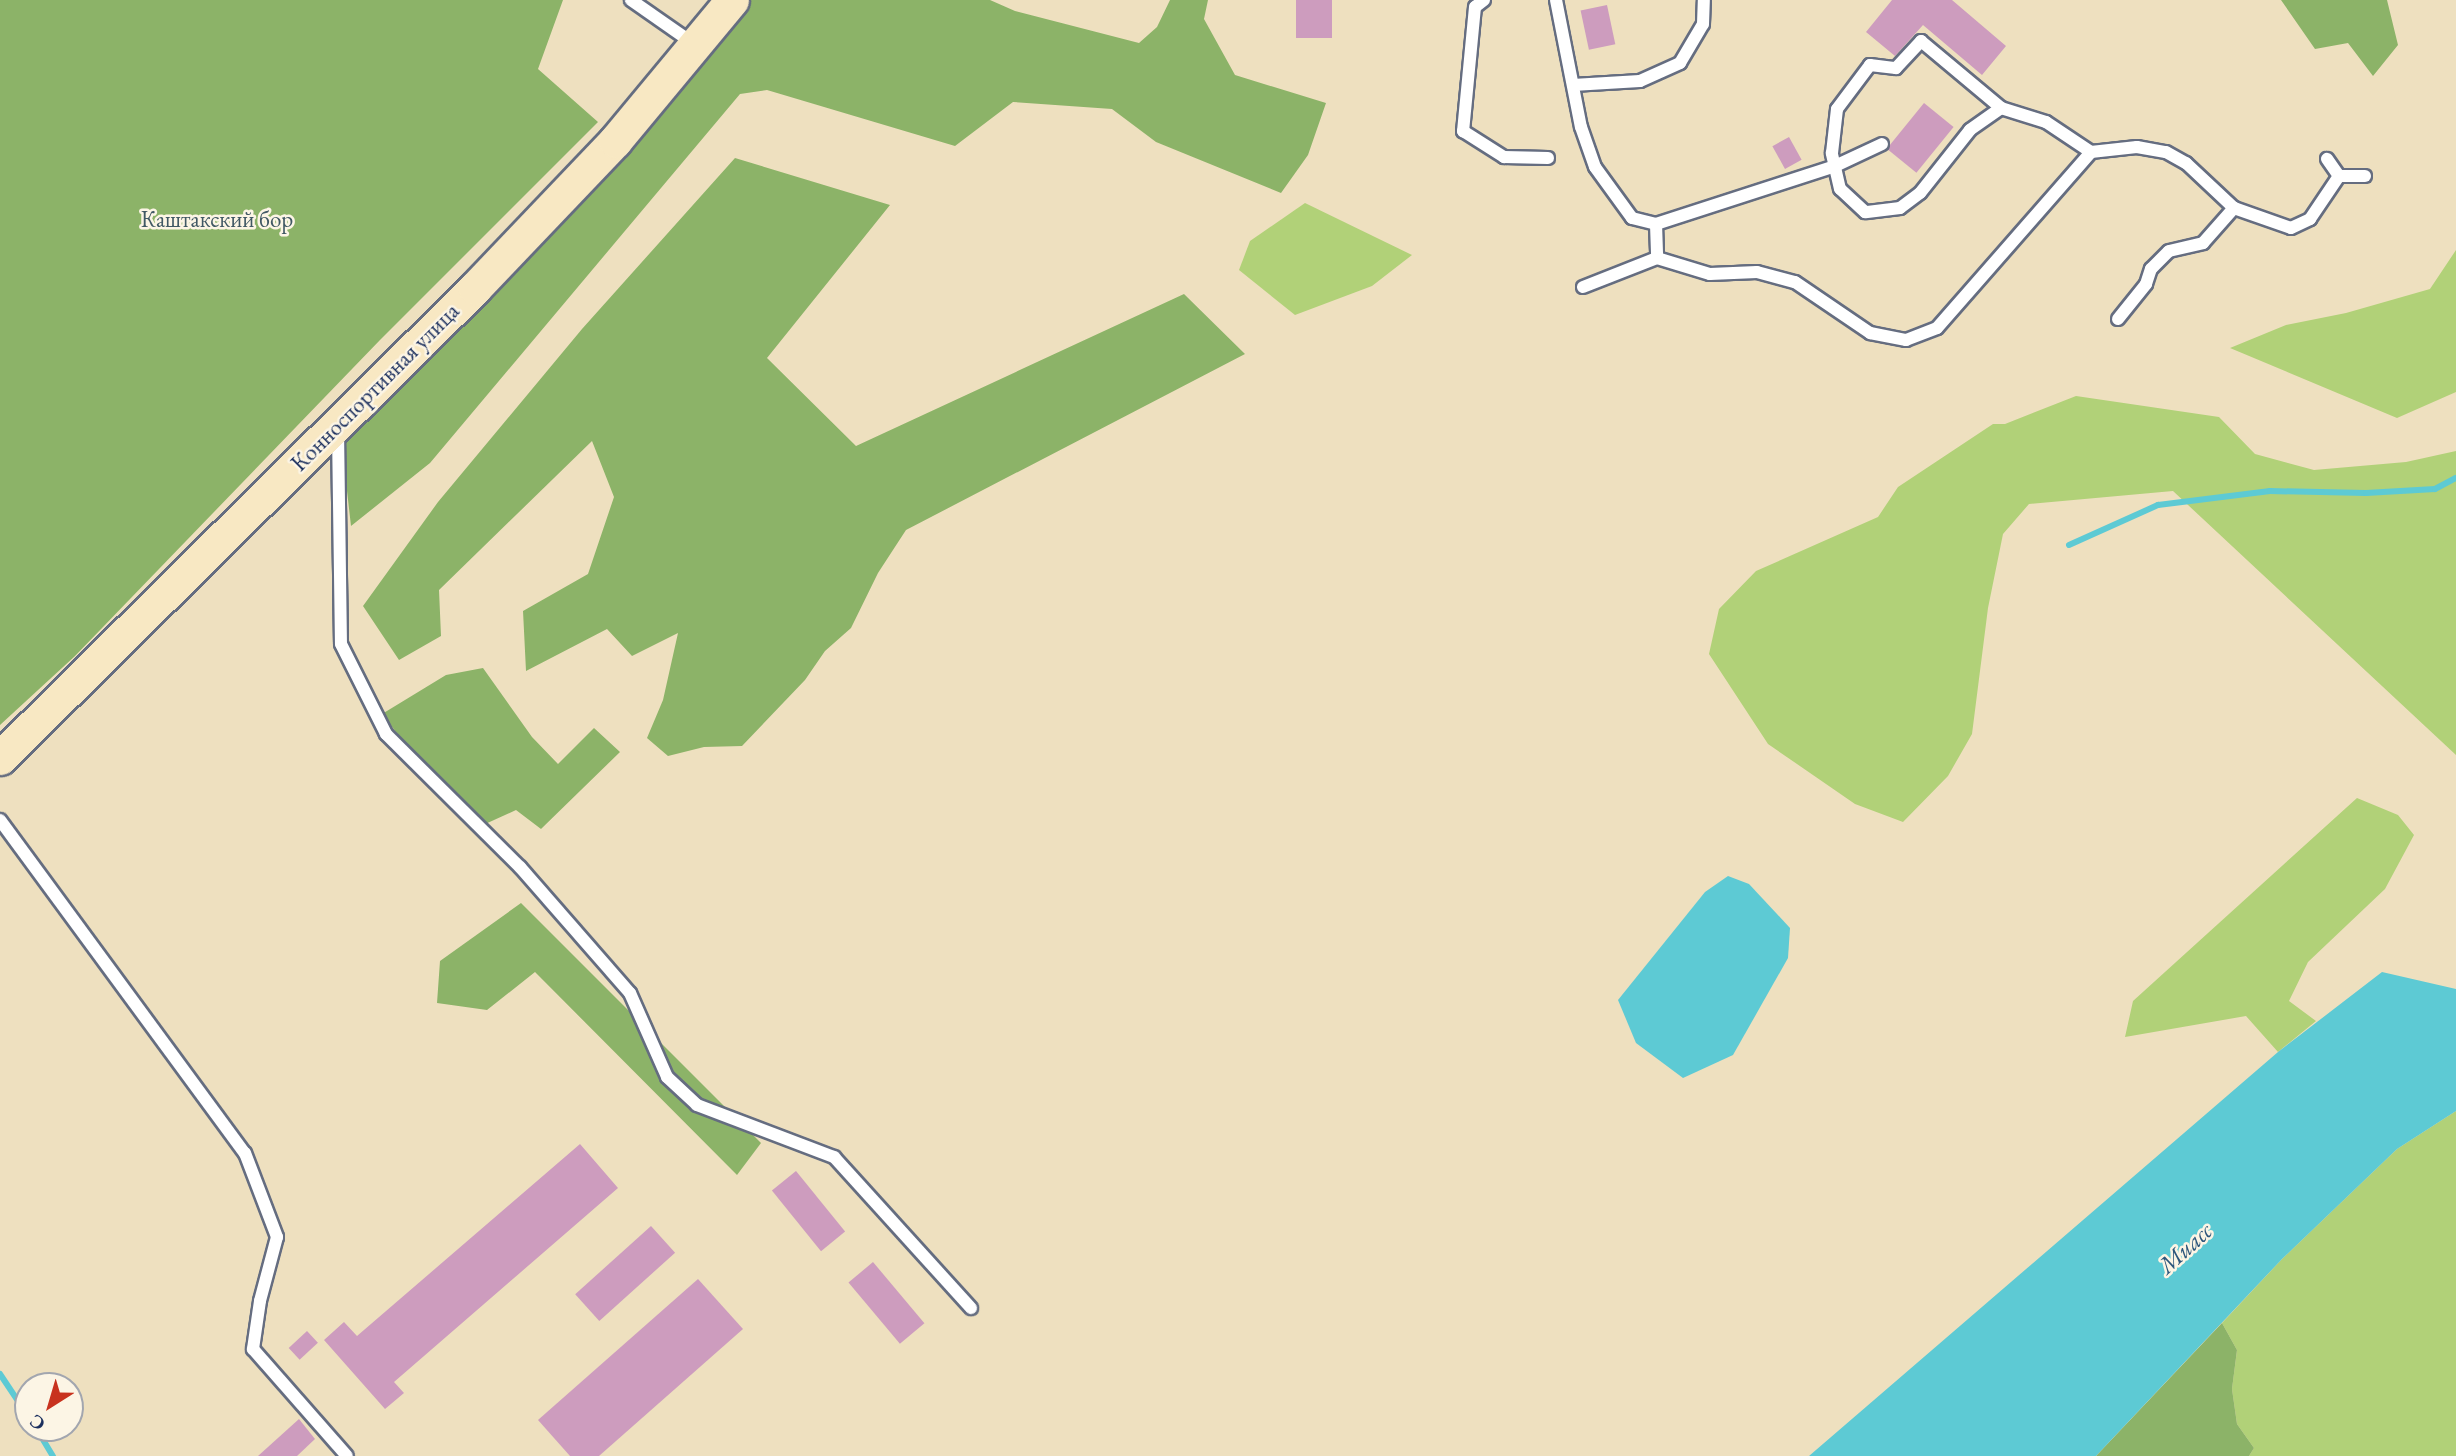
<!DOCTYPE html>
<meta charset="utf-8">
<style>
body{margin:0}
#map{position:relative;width:2456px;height:1456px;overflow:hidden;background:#eee0bf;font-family:"EB Garamond",serif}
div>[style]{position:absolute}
.green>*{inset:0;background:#b1d178}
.forest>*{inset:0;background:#8cb368}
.water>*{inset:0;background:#5dcad4}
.stream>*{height:6px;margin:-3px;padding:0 3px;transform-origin:3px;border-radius:3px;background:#5dcad4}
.building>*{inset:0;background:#cd9cbe;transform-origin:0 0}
.roads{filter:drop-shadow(2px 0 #656d80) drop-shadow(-2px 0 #656d80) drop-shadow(0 2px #656d80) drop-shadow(0 -2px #656d80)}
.lane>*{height:12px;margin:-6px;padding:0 6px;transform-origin:6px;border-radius:6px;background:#fff}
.secondary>*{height:33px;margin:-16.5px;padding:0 16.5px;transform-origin:16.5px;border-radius:16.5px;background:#f8e8c3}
span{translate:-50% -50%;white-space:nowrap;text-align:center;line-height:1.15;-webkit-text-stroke:5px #fcf5e5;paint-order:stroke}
.park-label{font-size:23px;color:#405864}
.street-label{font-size:23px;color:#1b2f5e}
.water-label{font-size:24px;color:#2c567c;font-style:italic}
.north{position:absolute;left:14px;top:1372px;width:70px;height:70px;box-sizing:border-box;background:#fcf5e5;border:2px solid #a2a6af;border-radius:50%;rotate:217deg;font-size:19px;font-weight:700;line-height:28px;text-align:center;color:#1b2f5e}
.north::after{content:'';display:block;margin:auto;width:24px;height:32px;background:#c8321e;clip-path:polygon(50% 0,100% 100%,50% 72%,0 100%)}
</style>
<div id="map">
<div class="green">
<i style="clip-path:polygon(1305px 203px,1412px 255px,1372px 286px,1295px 315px,1239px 270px,1250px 241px)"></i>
<i style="clip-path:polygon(2456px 250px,2456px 392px,2397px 418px,2230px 348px,2286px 325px,2346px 313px,2430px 289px)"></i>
<i style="clip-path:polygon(2076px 396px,2219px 417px,2255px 454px,2314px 470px,2406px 462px,2456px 451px,2456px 755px,2173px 491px,2029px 504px,2003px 534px,1988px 608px,1972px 734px,1948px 776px,1903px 822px,1855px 804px,1768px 744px,1709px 654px,1719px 609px,1756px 571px,1878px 517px,1898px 487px,1993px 424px,2005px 424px)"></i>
<i style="clip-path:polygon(2357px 798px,2398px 815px,2414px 835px,2385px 889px,2308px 962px,2289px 1001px,2316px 1021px,2278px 1052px,2246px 1016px,2125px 1037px,2133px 1001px)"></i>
<i style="clip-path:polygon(2456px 1111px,2456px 1456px,2249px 1456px,2254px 1448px,2237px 1424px,2232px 1389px,2237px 1350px,2222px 1323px,2282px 1259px,2397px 1149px)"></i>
</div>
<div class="forest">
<i style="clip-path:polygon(0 0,563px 0,538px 69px,598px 122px,380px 340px,75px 656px,0 725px)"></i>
<i style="clip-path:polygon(745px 0,990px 0,1015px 11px,1139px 43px,1157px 27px,1170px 0,1208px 0,1204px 19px,1235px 75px,1326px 103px,1308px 155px,1281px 193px,1156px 142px,1112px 109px,1013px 102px,955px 146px,767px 90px,740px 94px,430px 463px,351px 526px,342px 447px)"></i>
<i style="clip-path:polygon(2281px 0,2387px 0,2398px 45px,2373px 76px,2348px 43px,2315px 49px)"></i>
<i style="clip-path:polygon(735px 158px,890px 205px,767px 358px,856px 446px,1184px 294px,1245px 354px,906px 530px,878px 573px,851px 628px,825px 651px,805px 680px,742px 746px,704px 747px,668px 756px,647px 738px,663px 700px,678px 633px,632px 656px,607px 629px,526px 671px,523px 611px,588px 574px,614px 497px,592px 441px,439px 590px,441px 636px,399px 660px,363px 606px,438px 502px,582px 329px)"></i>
<i style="clip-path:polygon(483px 668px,532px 737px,558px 764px,594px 728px,620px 752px,541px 829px,516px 810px,472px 830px,382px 714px,446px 675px)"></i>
<i style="clip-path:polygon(521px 903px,761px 1143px,737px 1175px,535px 972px,487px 1010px,437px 1003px,440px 961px)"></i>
<i style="clip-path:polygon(2222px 1323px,2237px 1350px,2232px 1389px,2237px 1424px,2254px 1448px,2249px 1456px,2096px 1456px)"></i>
</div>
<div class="water">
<i style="clip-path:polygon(1728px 876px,1749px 884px,1790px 928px,1788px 958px,1733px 1055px,1683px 1078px,1636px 1043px,1618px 1000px,1705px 892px)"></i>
<i style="clip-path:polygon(2382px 972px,2456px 989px,2456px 1111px,2397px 1149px,2282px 1259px,2096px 1456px,1809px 1456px,2278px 1052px)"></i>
</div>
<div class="stream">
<i style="left:2069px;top:545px;width:98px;rotate:-24.2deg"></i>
<i style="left:2158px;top:505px;width:113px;rotate:-7.1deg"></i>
<i style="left:2270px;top:491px;width:96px;rotate:1.2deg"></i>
<i style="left:2366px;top:493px;width:69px;rotate:-3.3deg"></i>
<i style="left:2435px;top:489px;width:24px;rotate:-28deg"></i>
<i style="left:0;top:1374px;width:50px;rotate:56.3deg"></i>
<i style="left:36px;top:1428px;width:33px;rotate:59deg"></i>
</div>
<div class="building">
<i style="left:1296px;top:0;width:36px;height:38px"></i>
<i style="clip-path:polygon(1892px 0,1952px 0,2006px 46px,1982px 75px,1923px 25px,1895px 56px,1866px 32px)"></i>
<i style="left:1607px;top:5px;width:40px;height:27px;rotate:78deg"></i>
<i style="left:1924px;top:103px;width:38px;height:59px;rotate:39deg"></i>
<i style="left:1789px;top:137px;width:26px;height:19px;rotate:61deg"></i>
<i style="clip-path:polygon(580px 1144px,618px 1188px,394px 1382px,404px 1393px,385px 1409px,324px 1340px,344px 1322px,357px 1336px)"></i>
<i style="left:796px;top:1171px;width:78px;height:31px;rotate:51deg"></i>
<i style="left:651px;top:1226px;width:36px;height:102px;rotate:48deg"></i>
<i style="left:873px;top:1262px;width:80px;height:32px;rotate:50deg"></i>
<i style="clip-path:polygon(698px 1279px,743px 1329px,599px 1456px,570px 1456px,538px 1420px)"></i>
<i style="left:307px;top:1331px;width:16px;height:25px;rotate:47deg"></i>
<i style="clip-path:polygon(299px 1419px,315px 1439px,297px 1456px,258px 1456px)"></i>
</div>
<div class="roads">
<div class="lane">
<i style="left:631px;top:0;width:77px;rotate:34.9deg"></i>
<i style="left:1484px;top:0;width:11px;rotate:142deg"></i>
<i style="left:1475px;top:7px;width:125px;rotate:95.5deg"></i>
<i style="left:1463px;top:131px;width:49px;rotate:32.4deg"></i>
<i style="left:1504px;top:157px;width:44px;rotate:1.3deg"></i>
<i style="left:1556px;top:0;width:129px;rotate:78.9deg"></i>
<i style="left:1581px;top:127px;width:42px;rotate:70.7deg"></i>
<i style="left:1595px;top:167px;width:63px;rotate:54deg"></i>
<i style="left:1632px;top:218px;width:25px;rotate:14deg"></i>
<i style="left:1656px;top:224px;width:186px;rotate:-17.9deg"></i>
<i style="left:1833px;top:167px;width:54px;rotate:-25.1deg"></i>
<i style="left:1573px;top:85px;width:67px;rotate:-3.4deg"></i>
<i style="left:1640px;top:81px;width:44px;rotate:-24.2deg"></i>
<i style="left:1680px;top:63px;width:45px;rotate:-59.5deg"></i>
<i style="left:1703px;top:24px;width:24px;rotate:-88deg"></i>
<i style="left:2001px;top:108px;width:38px;rotate:145deg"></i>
<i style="left:1970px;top:130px;width:80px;rotate:128.4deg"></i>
<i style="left:1920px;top:193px;width:25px;rotate:143deg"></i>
<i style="left:1900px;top:208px;width:35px;rotate:173deg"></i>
<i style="left:1865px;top:212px;width:34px;rotate:-137deg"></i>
<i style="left:1840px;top:189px;width:37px;rotate:-103deg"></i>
<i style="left:1832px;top:153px;width:44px;rotate:-83.5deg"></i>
<i style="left:1837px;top:109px;width:55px;rotate:-53.1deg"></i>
<i style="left:1870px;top:65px;width:26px;rotate:7deg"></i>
<i style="left:1896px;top:68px;width:37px;rotate:-47deg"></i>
<i style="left:1921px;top:41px;width:104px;rotate:39.9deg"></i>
<i style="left:2001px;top:108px;width:47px;rotate:17.3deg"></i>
<i style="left:2046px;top:122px;width:54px;rotate:33.7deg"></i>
<i style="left:2091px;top:152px;width:46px;rotate:-6.2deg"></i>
<i style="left:2137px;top:147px;width:29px;rotate:10deg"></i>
<i style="left:2166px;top:152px;width:23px;rotate:29deg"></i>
<i style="left:2186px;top:163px;width:66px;rotate:43.2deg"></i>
<i style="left:2234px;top:208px;width:60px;rotate:19.3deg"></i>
<i style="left:2291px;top:228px;width:21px;rotate:-25deg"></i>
<i style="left:2310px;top:219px;width:52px;rotate:-56deg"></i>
<i style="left:2339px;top:176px;width:21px;rotate:-125deg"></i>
<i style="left:2339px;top:176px;width:26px"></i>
<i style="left:1656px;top:224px;width:34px;rotate:88deg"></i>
<i style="left:1583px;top:287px;width:79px;rotate:-21.4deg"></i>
<i style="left:1657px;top:258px;width:55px;rotate:16.8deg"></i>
<i style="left:1710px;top:274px;width:47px;rotate:-2.4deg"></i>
<i style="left:1757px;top:272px;width:39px;rotate:15deg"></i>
<i style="left:1795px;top:282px;width:91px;rotate:34.2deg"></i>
<i style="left:1870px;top:333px;width:37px;rotate:11deg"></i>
<i style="left:1906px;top:340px;width:33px;rotate:-21deg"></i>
<i style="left:1937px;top:328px;width:234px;rotate:-48.8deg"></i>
<i style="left:2118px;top:319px;width:45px;rotate:-51.3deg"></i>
<i style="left:2146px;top:284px;width:16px;rotate:-72deg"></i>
<i style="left:2151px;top:269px;width:25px;rotate:-45deg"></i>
<i style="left:2169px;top:251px;width:35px;rotate:-13deg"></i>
<i style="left:2203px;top:243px;width:47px;rotate:-48.5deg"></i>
<i style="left:338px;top:431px;width:213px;rotate:89.2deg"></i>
<i style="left:341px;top:644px;width:101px;rotate:63.4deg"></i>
<i style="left:386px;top:734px;width:189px;rotate:44.8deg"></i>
<i style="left:520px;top:867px;width:167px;rotate:48.9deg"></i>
<i style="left:630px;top:993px;width:92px;rotate:66.2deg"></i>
<i style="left:667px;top:1077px;width:41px;rotate:43deg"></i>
<i style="left:697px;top:1105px;width:147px;rotate:20.8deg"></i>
<i style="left:834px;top:1157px;width:204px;rotate:47.8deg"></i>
<i style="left:0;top:820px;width:413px;rotate:53.7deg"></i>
<i style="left:245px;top:1153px;width:90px;rotate:69.1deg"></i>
<i style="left:277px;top:1237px;width:66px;rotate:104.9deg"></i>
<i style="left:260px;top:1301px;width:49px;rotate:98.3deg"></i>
<i style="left:253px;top:1349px;width:142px;rotate:48.7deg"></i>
</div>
<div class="secondary">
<i style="left:0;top:758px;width:668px;rotate:-44.7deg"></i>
<i style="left:475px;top:288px;width:203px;rotate:-46.4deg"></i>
<i style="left:615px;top:141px;width:183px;rotate:-50.3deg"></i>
</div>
</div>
<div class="park-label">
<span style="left:217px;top:219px">Каштакский бор</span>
</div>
<div class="street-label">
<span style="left:375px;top:387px;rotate:-45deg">Конноспортивная улица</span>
</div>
<div class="water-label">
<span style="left:2185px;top:1248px;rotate:-42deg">Миасс</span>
</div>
<div class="north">С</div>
</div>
